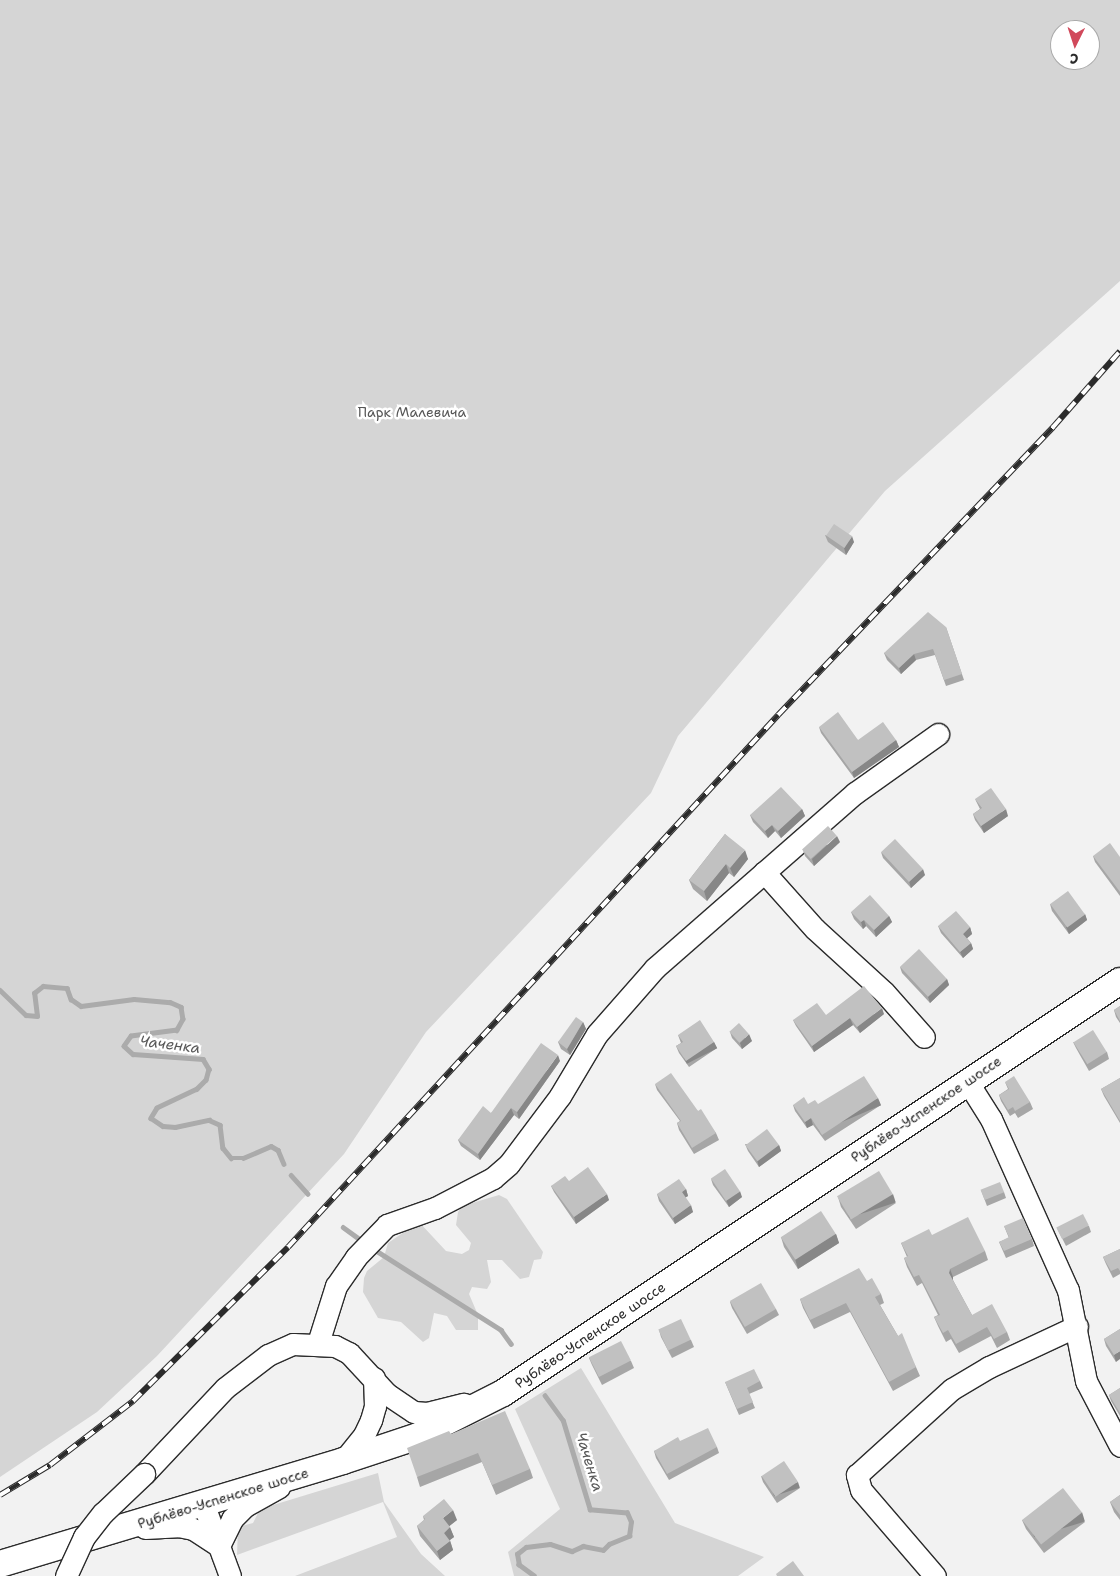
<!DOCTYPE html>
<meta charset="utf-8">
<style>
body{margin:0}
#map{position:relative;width:1120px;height:1576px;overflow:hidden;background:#f2f2f2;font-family:"Shantell Sans",sans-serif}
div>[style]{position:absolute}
.green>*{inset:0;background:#d5d5d5}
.stream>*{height:4.5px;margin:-2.25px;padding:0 2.25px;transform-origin:2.25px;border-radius:2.25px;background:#ababab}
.roads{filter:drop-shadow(1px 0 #2b2b2b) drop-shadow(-1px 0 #2b2b2b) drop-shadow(0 1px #2b2b2b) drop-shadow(0 -1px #2b2b2b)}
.minor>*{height:21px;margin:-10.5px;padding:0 10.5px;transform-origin:10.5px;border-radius:10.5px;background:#fff}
.major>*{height:26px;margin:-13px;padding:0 13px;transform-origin:13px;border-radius:13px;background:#fff}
.rail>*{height:5.5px;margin-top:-2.75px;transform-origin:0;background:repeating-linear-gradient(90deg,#fff 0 11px,#2b2b2b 0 22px);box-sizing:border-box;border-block:1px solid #2b2b2b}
.bridges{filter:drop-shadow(1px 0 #2b2b2b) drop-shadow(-1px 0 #2b2b2b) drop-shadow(0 1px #2b2b2b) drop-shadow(0 -1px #2b2b2b)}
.minor-bridge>*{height:21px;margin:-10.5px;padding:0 10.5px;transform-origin:10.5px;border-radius:10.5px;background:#fff}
.wall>*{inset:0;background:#a6a6a6}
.shaded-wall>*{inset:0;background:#878787;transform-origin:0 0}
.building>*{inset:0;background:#c1c1c1;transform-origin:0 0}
span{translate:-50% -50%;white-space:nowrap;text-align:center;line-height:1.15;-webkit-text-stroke:5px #fff;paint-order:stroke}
.park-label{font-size:14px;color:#565656}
.street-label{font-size:14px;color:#2b2b2b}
.water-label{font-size:15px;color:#585858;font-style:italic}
.north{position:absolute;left:1050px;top:20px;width:50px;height:50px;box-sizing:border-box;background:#fff;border:1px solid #aaa;border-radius:50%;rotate:184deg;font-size:14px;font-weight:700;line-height:20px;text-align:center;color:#2b2b2b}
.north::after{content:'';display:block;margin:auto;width:18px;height:22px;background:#d1495b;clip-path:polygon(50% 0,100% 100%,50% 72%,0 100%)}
</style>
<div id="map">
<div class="green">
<i style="clip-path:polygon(evenodd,0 0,1120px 0,1120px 281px,885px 491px,678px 736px,651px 793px,426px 1032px,344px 1154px,157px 1356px,97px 1412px,0 1477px,0 0,1060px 30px,1090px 30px,1090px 60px,1060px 60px,1060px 30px)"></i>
<i style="clip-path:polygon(499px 1195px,507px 1199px,543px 1252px,541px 1259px,534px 1260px,529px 1277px,520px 1279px,502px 1260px,487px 1260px,491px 1282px,487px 1289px,472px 1287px,469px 1294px,478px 1315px,478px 1330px,456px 1330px,447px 1316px,434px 1313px,429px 1338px,423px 1342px,401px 1322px,378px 1318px,363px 1292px,364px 1278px,367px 1271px,384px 1257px,388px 1243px,419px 1222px,446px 1251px,462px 1254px,469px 1250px,471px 1243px,456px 1225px,458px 1212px,462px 1206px)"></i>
<i style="clip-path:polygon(581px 1368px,675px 1523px,764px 1557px,738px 1576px,514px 1576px,508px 1552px,560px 1509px,515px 1409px)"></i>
<i style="clip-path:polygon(378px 1473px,384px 1502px,421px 1554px,445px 1576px,295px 1576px,397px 1537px,383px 1502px,237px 1555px,238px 1527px,253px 1523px,260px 1509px)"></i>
</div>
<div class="stream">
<i style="left:0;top:990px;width:36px;rotate:44deg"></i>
<i style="left:26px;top:1015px;width:11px;rotate:5deg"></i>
<i style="left:37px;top:1016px;width:23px;rotate:-97deg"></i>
<i style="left:34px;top:993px;width:11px;rotate:-38deg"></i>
<i style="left:43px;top:986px;width:24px;rotate:5deg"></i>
<i style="left:67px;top:988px;width:12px;rotate:70deg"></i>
<i style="left:71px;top:999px;width:12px;rotate:35deg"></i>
<i style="left:81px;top:1006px;width:53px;rotate:-7.5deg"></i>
<i style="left:134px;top:999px;width:36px;rotate:5deg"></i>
<i style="left:170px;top:1002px;width:12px;rotate:24deg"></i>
<i style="left:181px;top:1007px;width:12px;rotate:81deg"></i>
<i style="left:183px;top:1019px;width:13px;rotate:119deg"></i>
<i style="left:177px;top:1030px;width:46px;rotate:172.6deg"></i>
<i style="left:131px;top:1036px;width:12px;rotate:125deg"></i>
<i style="left:124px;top:1046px;width:12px;rotate:42deg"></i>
<i style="left:133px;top:1054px;width:70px;rotate:4.1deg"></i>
<i style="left:203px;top:1059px;width:12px;rotate:59deg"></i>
<i style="left:209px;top:1069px;width:11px;rotate:105deg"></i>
<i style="left:206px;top:1080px;width:13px;rotate:135deg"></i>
<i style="left:197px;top:1089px;width:44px;rotate:154.6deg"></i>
<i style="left:157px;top:1108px;width:12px;rotate:121deg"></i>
<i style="left:151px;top:1118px;width:14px;rotate:34deg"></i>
<i style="left:163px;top:1126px;width:12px;rotate:5deg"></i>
<i style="left:175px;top:1127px;width:35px;rotate:-12deg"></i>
<i style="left:209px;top:1120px;width:12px;rotate:24deg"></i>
<i style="left:220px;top:1125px;width:23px;rotate:83deg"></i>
<i style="left:223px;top:1148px;width:13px;rotate:51deg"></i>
<i style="left:231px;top:1158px;width:12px"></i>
<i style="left:243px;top:1158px;width:30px;rotate:-23deg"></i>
<i style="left:271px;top:1146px;width:8px;rotate:30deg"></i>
<i style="left:278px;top:1150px;width:15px;rotate:67deg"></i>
<i style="left:291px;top:1175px;width:25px;rotate:48deg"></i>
<i style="left:343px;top:1227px;width:24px;rotate:36deg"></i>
<i style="left:372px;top:1248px;width:153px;rotate:32.4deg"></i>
<i style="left:501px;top:1330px;width:17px;rotate:54deg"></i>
<i style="left:534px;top:1576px;width:19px;rotate:-144deg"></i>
<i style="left:519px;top:1565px;width:11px;rotate:-100deg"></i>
<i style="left:517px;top:1554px;width:11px;rotate:-38deg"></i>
<i style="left:526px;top:1547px;width:24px;rotate:-7deg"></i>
<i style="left:550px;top:1544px;width:23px;rotate:18deg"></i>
<i style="left:572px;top:1551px;width:12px;rotate:-24deg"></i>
<i style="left:583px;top:1546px;width:20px;rotate:11deg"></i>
<i style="left:603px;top:1550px;width:8px;rotate:-45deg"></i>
<i style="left:609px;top:1544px;width:22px;rotate:-22deg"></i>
<i style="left:629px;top:1536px;width:14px;rotate:-82deg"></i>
<i style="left:631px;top:1522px;width:10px;rotate:-114deg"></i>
<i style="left:627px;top:1513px;width:37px;rotate:-175deg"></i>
<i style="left:590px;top:1510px;width:93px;rotate:-106.9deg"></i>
<i style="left:563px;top:1421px;width:31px;rotate:-126deg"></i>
</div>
<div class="roads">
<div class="minor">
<i style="left:764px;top:872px;width:76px;rotate:48.2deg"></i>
<i style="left:815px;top:929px;width:93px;rotate:42.4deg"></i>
<i style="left:884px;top:992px;width:60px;rotate:48.4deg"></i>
<i style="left:967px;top:1081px;width:45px;rotate:57.7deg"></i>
<i style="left:991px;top:1119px;width:188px;rotate:65.8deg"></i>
<i style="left:1068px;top:1290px;width:93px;rotate:78.8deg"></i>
<i style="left:1086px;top:1381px;width:73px;rotate:62.4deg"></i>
<i style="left:318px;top:1343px;width:60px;rotate:-72.5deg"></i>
<i style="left:336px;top:1286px;width:35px;rotate:-55deg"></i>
<i style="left:356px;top:1257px;width:45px;rotate:-45.9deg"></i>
<i style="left:387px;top:1225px;width:51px;rotate:-19.5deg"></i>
<i style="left:435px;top:1208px;width:65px;rotate:-27.3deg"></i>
<i style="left:493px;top:1178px;width:21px;rotate:-41deg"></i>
<i style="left:509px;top:1164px;width:85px;rotate:-53.1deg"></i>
<i style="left:560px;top:1096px;width:72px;rotate:-59.2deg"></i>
<i style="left:597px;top:1034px;width:88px;rotate:-48.7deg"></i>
<i style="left:655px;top:968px;width:266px;rotate:-41.2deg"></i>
<i style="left:855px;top:793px;width:102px;rotate:-35.4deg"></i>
<i style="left:343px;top:1461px;width:33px;rotate:-51deg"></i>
<i style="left:364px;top:1435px;width:17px;rotate:-65deg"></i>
<i style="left:371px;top:1420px;width:15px;rotate:-74deg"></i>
<i style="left:375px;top:1406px;width:28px;rotate:-92deg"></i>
<i style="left:144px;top:1474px;width:118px;rotate:-46.7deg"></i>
<i style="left:225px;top:1388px;width:54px;rotate:-37.5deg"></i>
<i style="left:268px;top:1355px;width:27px;rotate:-24deg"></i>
<i style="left:293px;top:1344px;width:42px;rotate:2.7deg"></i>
<i style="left:335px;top:1346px;width:16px;rotate:27deg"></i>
<i style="left:349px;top:1353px;width:56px;rotate:47.2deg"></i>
<i style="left:387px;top:1394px;width:32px;rotate:34deg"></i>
<i style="left:414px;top:1412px;width:13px;rotate:4deg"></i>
<i style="left:427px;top:1413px;width:38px;rotate:-14deg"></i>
<i style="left:203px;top:1503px;width:78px;rotate:69.7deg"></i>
<i style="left:145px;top:1528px;width:33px;rotate:-3deg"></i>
<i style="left:178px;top:1526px;width:15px;rotate:11deg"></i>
<i style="left:193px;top:1529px;width:31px;rotate:33deg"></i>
<i style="left:219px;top:1546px;width:30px;rotate:-64deg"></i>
<i style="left:232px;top:1519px;width:18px;rotate:-45deg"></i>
<i style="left:245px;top:1506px;width:39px;rotate:-29deg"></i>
<i style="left:935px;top:1576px;width:113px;rotate:-130.7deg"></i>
<i style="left:861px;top:1490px;width:16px;rotate:-105deg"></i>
<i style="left:857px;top:1475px;width:128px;rotate:-42.2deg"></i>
<i style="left:952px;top:1389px;width:43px;rotate:-30.7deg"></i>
<i style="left:989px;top:1367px;width:97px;rotate:-25deg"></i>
</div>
<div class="major">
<i style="left:0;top:1564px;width:358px;rotate:-16.7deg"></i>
<i style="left:343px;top:1461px;width:79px;rotate:-18.4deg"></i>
<i style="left:418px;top:1436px;width:95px;rotate:-26.8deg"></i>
<i style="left:503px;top:1393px;width:742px;rotate:-33.73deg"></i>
</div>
</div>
<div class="rail">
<i style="left:0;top:1495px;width:58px;rotate:-31deg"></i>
<i style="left:50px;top:1465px;width:105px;rotate:-37.6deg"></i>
<i style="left:133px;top:1401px;width:218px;rotate:-44.8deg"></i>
<i style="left:288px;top:1247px;width:723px;rotate:-47.35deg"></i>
<i style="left:778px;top:715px;width:398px;rotate:-46.3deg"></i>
<i style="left:1053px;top:427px;width:101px;rotate:-48.6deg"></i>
</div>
<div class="bridges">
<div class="minor-bridge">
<i style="left:66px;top:1576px;width:43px;rotate:-65.2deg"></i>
<i style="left:84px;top:1537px;width:31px;rotate:-52deg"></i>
<i style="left:103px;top:1513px;width:57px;rotate:-43.6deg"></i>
</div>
</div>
<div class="wall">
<i style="clip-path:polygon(825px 535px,854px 542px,846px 555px,828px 542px)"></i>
<i style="clip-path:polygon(946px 627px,964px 680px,946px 686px,935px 655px,916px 660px,901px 674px,887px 660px,884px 653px)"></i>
<i style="clip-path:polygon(819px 727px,858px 740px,896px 740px,899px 747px,854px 778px,821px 733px)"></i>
<i style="clip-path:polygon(975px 799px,1008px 816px,984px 833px,975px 820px,973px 814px,980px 809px)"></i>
<i style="clip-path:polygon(802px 809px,805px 816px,781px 838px,775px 831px,768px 838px,753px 822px,750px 815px)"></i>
<i style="clip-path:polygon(725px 834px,748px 859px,734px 877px,729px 873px,707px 901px,693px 889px,689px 880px)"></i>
<i style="clip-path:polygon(840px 842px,814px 866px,805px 856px,803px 850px)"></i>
<i style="clip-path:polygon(881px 852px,925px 875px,911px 888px,883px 858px)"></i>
<i style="clip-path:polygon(1093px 856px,1120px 857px,1120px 896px,1095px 862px)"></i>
<i style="clip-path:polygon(1050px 904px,1085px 914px,1087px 920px,1069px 934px,1052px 911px)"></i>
<i style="clip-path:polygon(851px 912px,889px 916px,892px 922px,876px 937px,866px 926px,863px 929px,854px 919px)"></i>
<i style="clip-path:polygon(938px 926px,970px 927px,972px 934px,967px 938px,971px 943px,973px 949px,963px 958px,941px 933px)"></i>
<i style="clip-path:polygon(900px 967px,947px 979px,949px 985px,930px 1003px,902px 973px)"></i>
<i style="clip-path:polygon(1120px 1006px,1120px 1023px,1116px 1017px,1114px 1010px)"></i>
<i style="clip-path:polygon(884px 1014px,860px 1033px,853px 1025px,814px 1052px,796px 1026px,793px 1020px,826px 1015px)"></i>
<i style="clip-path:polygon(583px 1022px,586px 1029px,570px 1055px,561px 1049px,558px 1042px)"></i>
<i style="clip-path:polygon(730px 1032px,752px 1041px,742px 1049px,732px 1038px)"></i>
<i style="clip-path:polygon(678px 1035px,714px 1042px,717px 1048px,689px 1067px,679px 1053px,676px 1046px,681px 1043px)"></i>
<i style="clip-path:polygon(1073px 1042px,1107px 1052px,1109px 1059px,1089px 1071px,1076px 1048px)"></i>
<i style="clip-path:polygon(560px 1061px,519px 1119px,514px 1115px,480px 1160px,461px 1146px,458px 1140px,491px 1113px)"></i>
<i style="clip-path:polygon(1120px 1078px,1120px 1123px,1104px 1096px,1101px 1089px)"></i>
<i style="clip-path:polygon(1005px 1082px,1030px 1102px,1033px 1109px,1018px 1118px,1015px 1113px,1010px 1116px,1001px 1101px,999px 1095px,1008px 1089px)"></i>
<i style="clip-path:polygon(655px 1084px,698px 1111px,716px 1133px,719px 1140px,694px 1154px,679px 1130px,677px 1123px,680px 1121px,657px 1090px)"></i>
<i style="clip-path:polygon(818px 1104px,881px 1105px,825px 1141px,813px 1125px,807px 1128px,795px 1111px,793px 1105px)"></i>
<i style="clip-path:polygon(745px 1144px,779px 1145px,781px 1151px,759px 1167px,748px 1151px)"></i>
<i style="clip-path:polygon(711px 1179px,742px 1197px,729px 1207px,713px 1185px)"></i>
<i style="clip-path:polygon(569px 1181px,609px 1200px,576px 1224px,554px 1192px,551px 1186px)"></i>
<i style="clip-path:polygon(686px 1189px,688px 1196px,685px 1198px,693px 1212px,675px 1224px,659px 1201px,657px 1194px)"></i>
<i style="clip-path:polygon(981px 1190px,1004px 1192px,1006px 1198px,987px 1206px)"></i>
<i style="clip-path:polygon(838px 1197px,896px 1203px,856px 1229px,841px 1207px)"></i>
<i style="clip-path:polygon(1004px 1226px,1032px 1239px,1034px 1246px,1006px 1258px,999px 1242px,1009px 1238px)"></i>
<i style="clip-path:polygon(1089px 1226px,1091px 1232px,1066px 1246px,1057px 1228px)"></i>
<i style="clip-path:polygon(836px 1234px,839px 1243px,798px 1269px,784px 1247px,781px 1237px)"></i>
<i style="clip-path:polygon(932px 1235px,985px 1251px,988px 1260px,953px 1277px,953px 1280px,972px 1315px,1007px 1332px,1010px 1340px,997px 1348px,991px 1336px,959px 1353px,951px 1339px,946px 1342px,938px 1326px,934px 1317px,938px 1315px,922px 1283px,917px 1286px,907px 1267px,904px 1258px,907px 1257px,901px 1243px)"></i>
<i style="clip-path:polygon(1120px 1249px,1120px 1274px,1113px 1278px,1106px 1264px,1103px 1257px)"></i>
<i style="clip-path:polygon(867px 1281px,881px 1294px,884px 1303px,880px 1305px,916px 1367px,920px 1376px,893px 1391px,850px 1312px,814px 1329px,803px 1308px,800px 1299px)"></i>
<i style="clip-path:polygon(730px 1302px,776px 1309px,779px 1315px,747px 1334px,732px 1308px)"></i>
<i style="clip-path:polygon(1120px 1329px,1116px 1362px,1106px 1346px,1104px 1339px)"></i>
<i style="clip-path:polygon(659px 1330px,691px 1340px,694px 1347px,672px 1358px,661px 1337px)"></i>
<i style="clip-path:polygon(589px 1358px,631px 1361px,634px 1368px,602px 1385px,592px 1365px)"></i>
<i style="clip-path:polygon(760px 1381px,763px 1388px,749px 1394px,755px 1408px,739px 1415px,725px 1382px)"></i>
<i style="clip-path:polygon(1120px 1388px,1120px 1416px,1111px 1401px,1109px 1395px)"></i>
<i style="clip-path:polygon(451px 1434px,530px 1469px,533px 1478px,496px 1495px,482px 1462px,420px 1487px,417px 1477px)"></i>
<i style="clip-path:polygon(680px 1441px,717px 1447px,719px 1453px,669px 1480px,656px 1458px,654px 1451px)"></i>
<i style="clip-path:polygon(761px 1476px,800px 1488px,777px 1503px,763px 1482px)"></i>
<i style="clip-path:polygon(1120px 1495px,1120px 1520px,1114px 1512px,1110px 1502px)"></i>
<i style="clip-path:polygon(423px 1516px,457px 1520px,449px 1526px,454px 1537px,450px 1540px,453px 1550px,440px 1560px,420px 1536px,417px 1526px,424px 1520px)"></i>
<i style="clip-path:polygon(1022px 1520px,1085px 1522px,1044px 1553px,1026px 1529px)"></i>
</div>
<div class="shaded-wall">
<i style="clip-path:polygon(852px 536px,854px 542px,846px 555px,844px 548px)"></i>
<i style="clip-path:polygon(914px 654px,916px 660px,901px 674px,899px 668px)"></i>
<i style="clip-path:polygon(896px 740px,899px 747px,854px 778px,852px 772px)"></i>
<i style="clip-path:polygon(802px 809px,805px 816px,781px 838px,778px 831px)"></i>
<i style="clip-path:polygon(1006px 809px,1008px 816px,984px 833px,981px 826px)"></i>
<i style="clip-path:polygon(772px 825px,775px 831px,768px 838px,765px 831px)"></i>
<i style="clip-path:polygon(837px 836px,840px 842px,814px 866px,812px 859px)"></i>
<i style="clip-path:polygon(745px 850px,748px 859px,734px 877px,730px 868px)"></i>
<i style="clip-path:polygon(726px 864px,729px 873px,707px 901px,704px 891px)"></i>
<i style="clip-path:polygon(923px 869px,925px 875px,911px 888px,909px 881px)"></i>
<i style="clip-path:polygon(1085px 914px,1087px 920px,1069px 934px,1066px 927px)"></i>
<i style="clip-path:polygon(889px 916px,892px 922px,876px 937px,874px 930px)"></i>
<i style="clip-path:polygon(864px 920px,866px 926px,863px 929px,861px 922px)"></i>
<i style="clip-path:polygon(970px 927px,972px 934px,965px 940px,963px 934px)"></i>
<i style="clip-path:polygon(971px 943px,973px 949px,963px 958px,960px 952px)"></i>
<i style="clip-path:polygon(947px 979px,949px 985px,930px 1003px,928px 997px)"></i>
<i style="clip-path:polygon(882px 1008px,884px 1014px,860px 1033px,857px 1027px)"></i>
<i style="clip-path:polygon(850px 1018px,853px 1025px,814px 1052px,812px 1046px)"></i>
<i style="clip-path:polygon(583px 1022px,586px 1029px,570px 1055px,567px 1049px)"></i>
<i style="clip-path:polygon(749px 1034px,752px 1041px,742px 1049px,740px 1043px)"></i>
<i style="left:714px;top:1042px;width:7px;height:34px;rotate:63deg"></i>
<i style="clip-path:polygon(558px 1055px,560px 1061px,519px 1119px,517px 1112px)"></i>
<i style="left:878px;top:1098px;width:8px;height:67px;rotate:67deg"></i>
<i style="clip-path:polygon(511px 1108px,514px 1115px,480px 1160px,478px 1154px)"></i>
<i style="clip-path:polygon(811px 1118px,813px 1125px,807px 1128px,805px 1122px)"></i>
<i style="clip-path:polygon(779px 1145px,781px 1151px,759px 1167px,757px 1160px)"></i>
<i style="clip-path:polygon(686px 1189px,688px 1196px,684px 1198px,682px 1192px)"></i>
<i style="clip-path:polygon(740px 1191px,742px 1197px,729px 1207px,726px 1200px)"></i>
<i style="clip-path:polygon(607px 1194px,609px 1200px,576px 1224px,574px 1217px)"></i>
<i style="left:893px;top:1194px;width:9px;height:49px;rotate:72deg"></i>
<i style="clip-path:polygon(691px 1205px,693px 1212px,675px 1224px,673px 1218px)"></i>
<i style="clip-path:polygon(836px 1234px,839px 1243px,798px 1269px,795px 1259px)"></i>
<i style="clip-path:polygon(950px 1269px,953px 1277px,953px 1282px,949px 1273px)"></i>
<i style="clip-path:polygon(1120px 1351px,1120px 1359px,1116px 1362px,1114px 1355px)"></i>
<i style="left:798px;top:1482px;width:6px;height:27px;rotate:72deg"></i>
<i style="clip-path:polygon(453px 1510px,457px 1520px,447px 1528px,443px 1518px)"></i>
<i style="left:1082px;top:1512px;width:10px;height:53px;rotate:73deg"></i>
<i style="clip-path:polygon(450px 1527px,454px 1537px,447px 1542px,444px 1533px)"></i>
<i style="clip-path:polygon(450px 1541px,453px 1550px,440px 1560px,437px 1551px)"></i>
</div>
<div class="building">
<i style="left:834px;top:524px;width:22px;height:14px;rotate:34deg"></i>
<i style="clip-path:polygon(928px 612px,946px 627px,962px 674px,944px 680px,933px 649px,914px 654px,899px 668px,884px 653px)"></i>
<i style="clip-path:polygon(838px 712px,858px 740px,883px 722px,896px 740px,852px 772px,819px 727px)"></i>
<i style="clip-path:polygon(781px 787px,802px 809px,778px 831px,772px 825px,765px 831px,750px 815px)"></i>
<i style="clip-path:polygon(991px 788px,1006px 809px,981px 826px,973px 814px,982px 808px,975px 799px)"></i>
<i style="left:828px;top:826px;width:13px;height:35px;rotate:48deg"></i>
<i style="clip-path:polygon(725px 834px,745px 850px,730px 868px,726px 864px,704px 891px,689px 880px)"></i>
<i style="left:895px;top:839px;width:41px;height:19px;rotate:47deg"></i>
<i style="clip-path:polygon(1110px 843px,1120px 857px,1120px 892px,1093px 856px)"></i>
<i style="left:1068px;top:891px;width:29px;height:22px;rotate:54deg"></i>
<i style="clip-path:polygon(870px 895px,889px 916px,874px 930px,864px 920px,861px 922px,851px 912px)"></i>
<i style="clip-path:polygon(956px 911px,970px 927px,963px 934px,971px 943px,960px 952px,938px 926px)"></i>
<i style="left:919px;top:949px;width:41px;height:26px;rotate:47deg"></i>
<i style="clip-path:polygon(864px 986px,882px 1008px,857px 1027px,850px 1018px,812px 1046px,793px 1020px,817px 1003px,826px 1015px)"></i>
<i style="clip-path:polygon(1120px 1006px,1120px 1021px,1114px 1010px)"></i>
<i style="clip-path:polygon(576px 1017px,583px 1022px,567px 1049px,558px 1042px)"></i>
<i style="clip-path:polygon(700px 1020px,714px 1042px,686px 1061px,676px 1046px,683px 1042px,678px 1035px)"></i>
<i style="left:739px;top:1023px;width:15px;height:13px;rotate:48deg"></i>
<i style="left:1093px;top:1030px;width:26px;height:23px;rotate:58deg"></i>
<i style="clip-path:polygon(541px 1043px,558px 1055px,517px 1112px,511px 1108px,478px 1154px,458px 1140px,483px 1106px,491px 1113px)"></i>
<i style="clip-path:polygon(671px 1073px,698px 1111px,701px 1109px,716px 1133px,692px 1148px,677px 1123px,681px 1121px,655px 1084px)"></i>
<i style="clip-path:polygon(864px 1076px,878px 1098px,822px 1135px,811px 1118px,805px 1122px,793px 1105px,804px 1097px,808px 1104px,815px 1100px,818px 1104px)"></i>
<i style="clip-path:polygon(1014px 1076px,1030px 1102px,1015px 1111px,1013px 1107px,1008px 1110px,999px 1095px,1009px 1089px,1005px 1082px)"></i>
<i style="clip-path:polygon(1120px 1078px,1120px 1121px,1101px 1089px)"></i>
<i style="left:767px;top:1129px;width:20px;height:27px;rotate:53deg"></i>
<i style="clip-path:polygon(588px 1167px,607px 1194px,574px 1217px,551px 1186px,565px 1176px,569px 1181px)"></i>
<i style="left:725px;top:1169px;width:27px;height:17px;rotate:56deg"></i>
<i style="left:879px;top:1171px;width:27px;height:49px;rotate:59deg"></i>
<i style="clip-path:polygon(679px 1179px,686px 1189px,682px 1192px,691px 1205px,673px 1218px,657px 1194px)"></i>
<i style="left:1000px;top:1182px;width:11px;height:21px;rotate:68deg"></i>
<i style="left:821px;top:1211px;width:27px;height:48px;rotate:57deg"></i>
<i style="left:1083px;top:1214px;width:13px;height:30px;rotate:63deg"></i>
<i style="clip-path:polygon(968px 1217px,985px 1251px,950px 1269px,949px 1273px,972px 1315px,992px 1304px,1007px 1332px,994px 1339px,987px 1327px,956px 1344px,948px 1330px,943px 1333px,934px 1317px,940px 1315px,919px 1275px,914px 1277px,904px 1258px,908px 1256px,901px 1243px,929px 1229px,932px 1235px)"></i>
<i style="clip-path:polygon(1023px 1218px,1032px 1239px,1004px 1251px,999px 1242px,1009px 1237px,1004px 1226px)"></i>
<i style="clip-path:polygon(1120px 1249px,1120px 1271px,1118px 1268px,1111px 1271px,1103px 1257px)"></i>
<i style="clip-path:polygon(859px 1268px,867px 1281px,872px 1278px,881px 1294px,875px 1297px,898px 1336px,902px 1333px,916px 1367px,889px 1382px,846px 1303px,810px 1320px,800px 1299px)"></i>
<i style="left:761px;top:1283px;width:30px;height:36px;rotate:60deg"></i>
<i style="left:681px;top:1319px;width:23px;height:25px;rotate:65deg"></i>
<i style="clip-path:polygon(1120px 1329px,1120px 1351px,1114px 1355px,1104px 1339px)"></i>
<i style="left:621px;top:1341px;width:22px;height:36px;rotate:63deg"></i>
<i style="clip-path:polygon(754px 1369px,760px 1381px,747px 1388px,753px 1402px,737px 1409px,725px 1382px)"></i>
<i style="clip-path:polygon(1120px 1388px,1120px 1413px,1109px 1395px)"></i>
<i style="clip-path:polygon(505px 1411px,530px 1469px,492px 1485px,478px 1453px,417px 1477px,407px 1448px,449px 1431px,451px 1434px)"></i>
<i style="clip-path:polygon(708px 1428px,717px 1447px,667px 1474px,654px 1451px,678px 1437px,680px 1441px)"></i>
<i style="left:784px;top:1461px;width:25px;height:27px;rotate:56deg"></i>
<i style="left:1063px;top:1488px;width:31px;height:52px;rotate:52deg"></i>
<i style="clip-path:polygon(1120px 1495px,1120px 1515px,1110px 1502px)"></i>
<i style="clip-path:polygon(444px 1499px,453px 1510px,443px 1518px,450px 1527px,444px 1533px,450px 1541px,437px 1551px,417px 1526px,425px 1519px,423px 1516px)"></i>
<i style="clip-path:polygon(793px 1561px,804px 1576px,777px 1576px,776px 1574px)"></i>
</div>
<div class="park-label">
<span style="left:412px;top:412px">Парк Малевича</span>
</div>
<div class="street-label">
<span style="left:926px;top:1109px;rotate:-34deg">Рублёво-Успенское шоссе</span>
<span style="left:590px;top:1335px;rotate:-34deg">Рублёво-Успенское шоссе</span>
<span style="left:223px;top:1498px;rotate:-17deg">Рублёво-Успенское шоссе</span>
</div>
<div class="water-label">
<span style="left:170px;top:1045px;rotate:7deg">Чаченка</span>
<span style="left:589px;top:1462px;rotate:73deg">Чаченка</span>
</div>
<div class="north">С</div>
</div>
